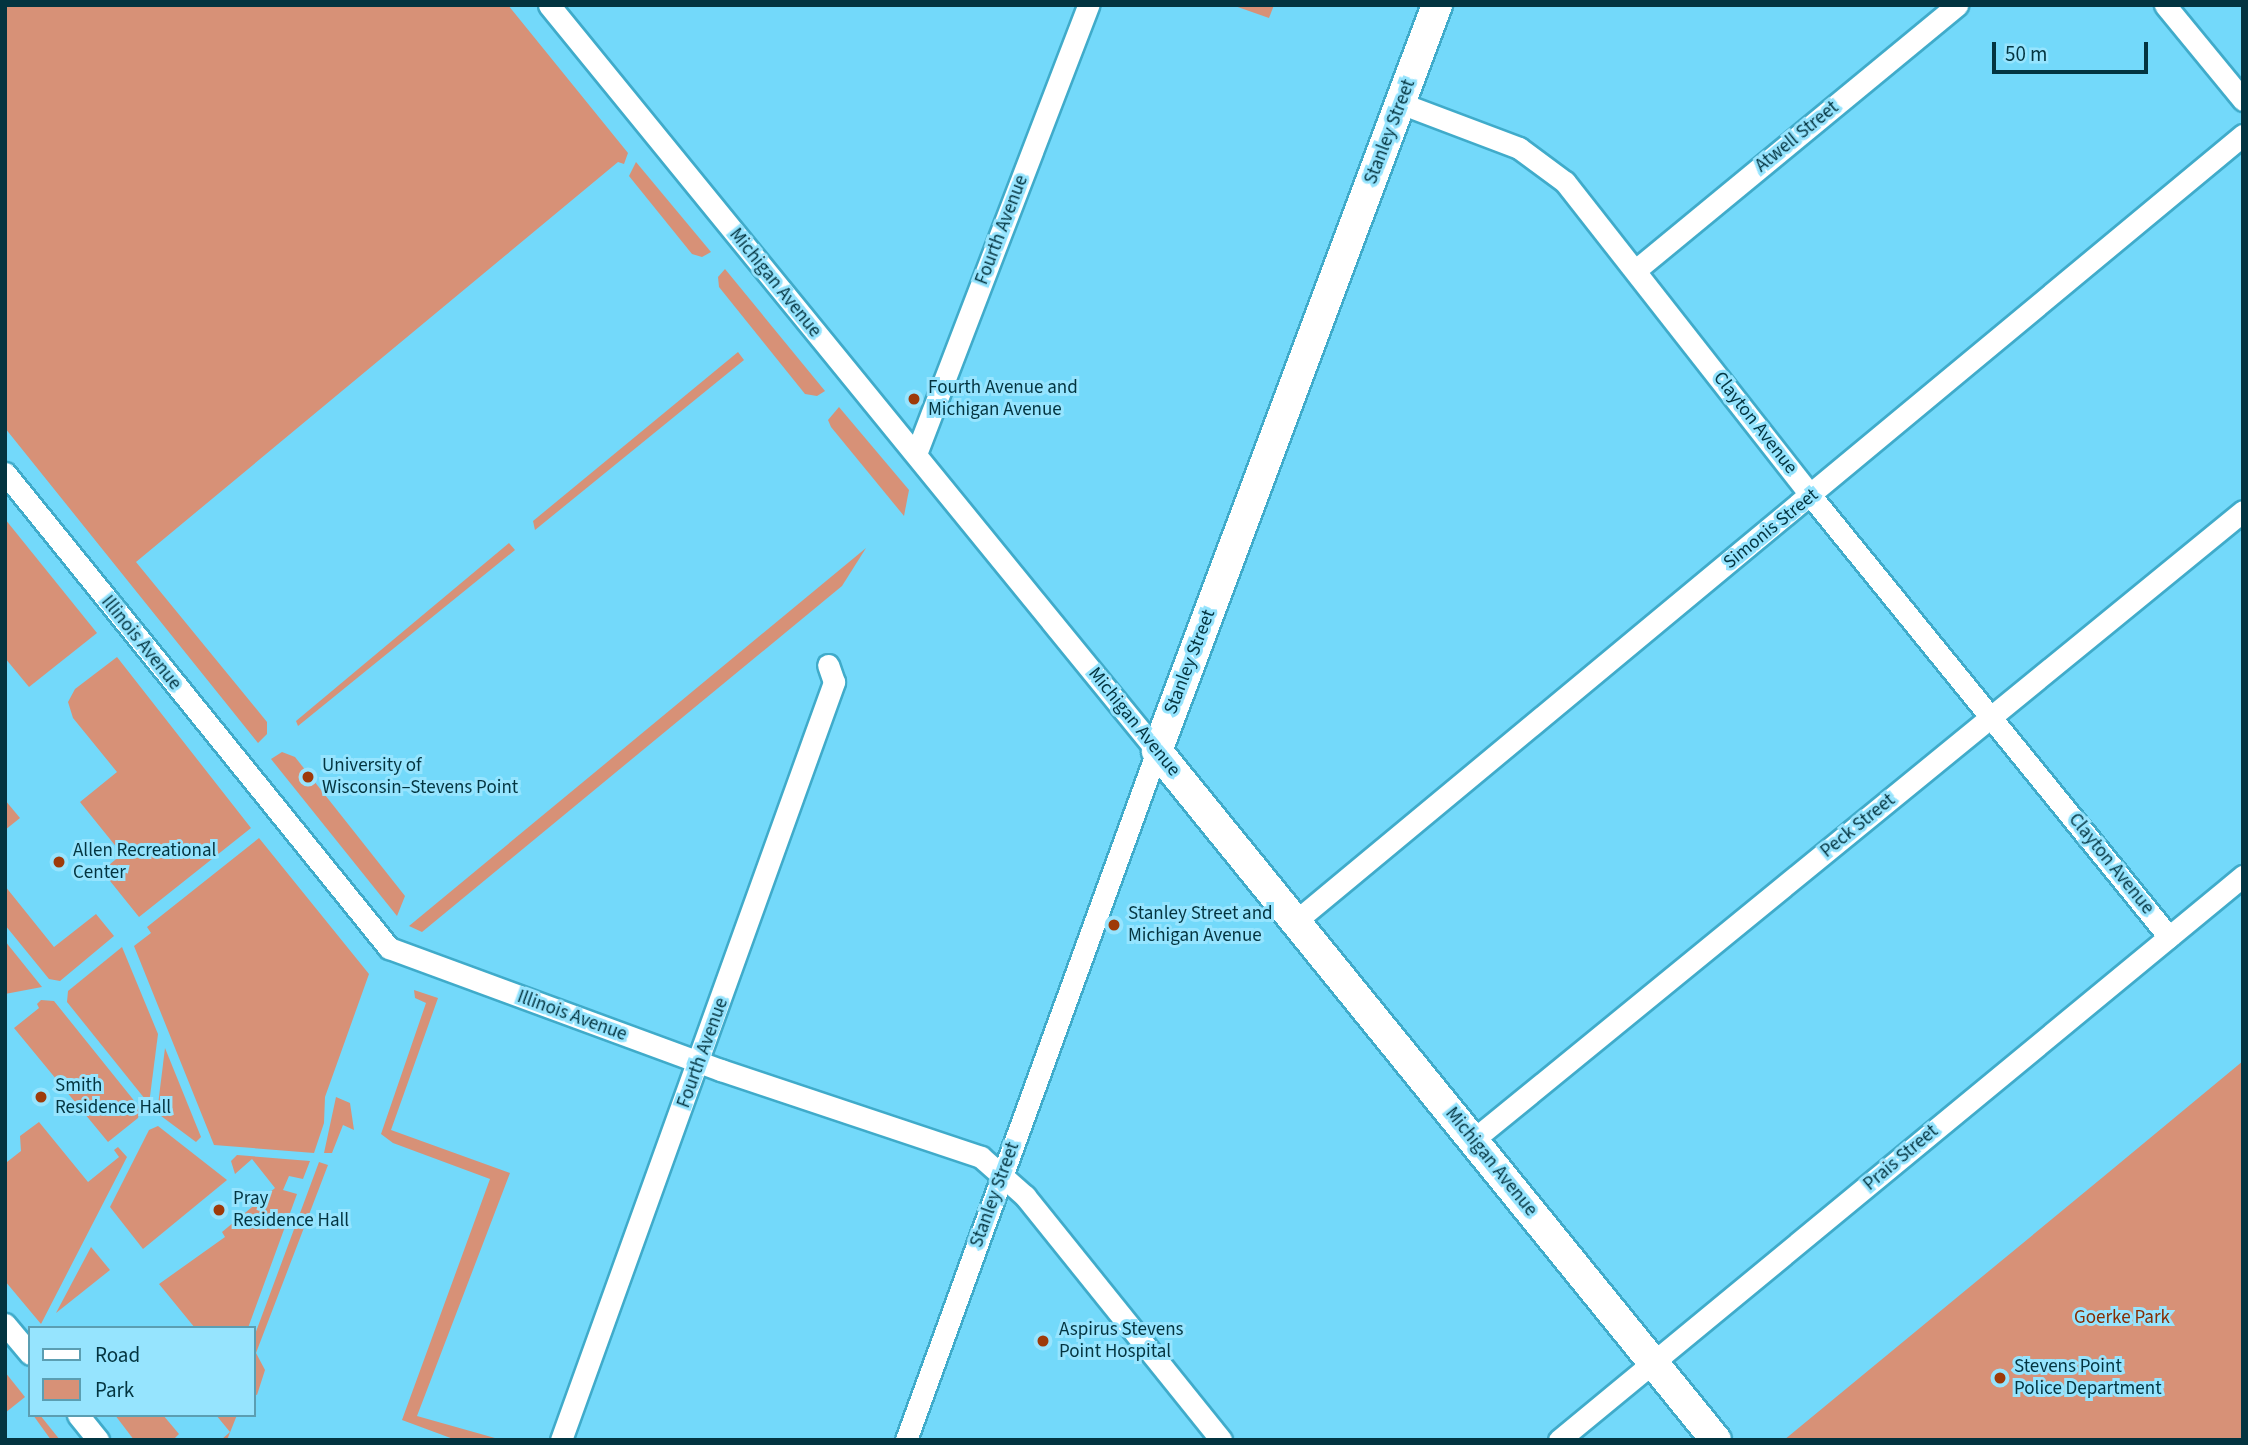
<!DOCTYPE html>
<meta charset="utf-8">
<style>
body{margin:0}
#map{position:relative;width:2248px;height:1445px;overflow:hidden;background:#73d9fa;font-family:"Source Sans 3",sans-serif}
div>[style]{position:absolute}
.green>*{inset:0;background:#d79177}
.roads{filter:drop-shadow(2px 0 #40abca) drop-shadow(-2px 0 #40abca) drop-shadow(0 2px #40abca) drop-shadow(0 -2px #40abca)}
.street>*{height:21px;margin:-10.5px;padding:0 10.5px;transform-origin:10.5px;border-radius:10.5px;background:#fff}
.secondary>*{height:30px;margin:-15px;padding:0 15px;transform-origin:15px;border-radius:15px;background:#fff}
.dots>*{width:19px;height:19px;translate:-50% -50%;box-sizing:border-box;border:4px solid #96e4fe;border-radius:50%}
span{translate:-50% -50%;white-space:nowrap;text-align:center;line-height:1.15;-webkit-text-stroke:6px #96e4fe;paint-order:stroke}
.street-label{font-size:19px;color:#033440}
.poi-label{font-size:19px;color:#033440}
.left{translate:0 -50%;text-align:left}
.park-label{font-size:19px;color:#862c00}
.frame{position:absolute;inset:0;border:7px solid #033440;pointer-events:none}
.legend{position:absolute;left:28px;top:1326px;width:228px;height:91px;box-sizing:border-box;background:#96e4fe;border:2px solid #5b9eb2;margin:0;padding:9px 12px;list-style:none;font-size:21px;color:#033440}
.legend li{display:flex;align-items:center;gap:14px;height:35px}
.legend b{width:35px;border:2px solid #5b9eb2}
.scale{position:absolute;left:1992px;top:42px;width:156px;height:32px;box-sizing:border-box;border:4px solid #033440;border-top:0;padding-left:9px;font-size:21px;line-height:24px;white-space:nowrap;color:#033440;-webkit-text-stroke:5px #96e4fe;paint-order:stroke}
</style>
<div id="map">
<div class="green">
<i style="clip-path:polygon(5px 5px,508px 5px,628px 153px,624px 164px,618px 162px,136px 562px,267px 722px,267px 734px,258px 743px,5px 428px)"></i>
<i style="clip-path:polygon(1232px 5px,1274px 5px,1269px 18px)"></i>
<i style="clip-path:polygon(636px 162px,711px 252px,702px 257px,692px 254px,629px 176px)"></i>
<i style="clip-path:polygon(725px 269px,825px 391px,817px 396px,805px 394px,719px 287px,718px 277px)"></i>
<i style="clip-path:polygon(738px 352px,744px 360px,535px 530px,533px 521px)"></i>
<i style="clip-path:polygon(839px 407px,909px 490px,904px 516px,831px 427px,828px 420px)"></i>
<i style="clip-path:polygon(5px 519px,97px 633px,29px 687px,5px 658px)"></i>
<i style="clip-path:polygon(509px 543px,515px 550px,298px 726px,296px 721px)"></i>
<i style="clip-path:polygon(866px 548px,842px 586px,422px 932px,409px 926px)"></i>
<i style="clip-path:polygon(117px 657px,251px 828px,139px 917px,102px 871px,122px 854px,80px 802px,117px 772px,73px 718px,68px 702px,75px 689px)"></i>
<i style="clip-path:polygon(282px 752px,295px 757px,405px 896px,397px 916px,271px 759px)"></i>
<i style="clip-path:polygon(5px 800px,20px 818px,5px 830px)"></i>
<i style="clip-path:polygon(259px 838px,369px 974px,325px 1097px,324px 1123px,314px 1153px,214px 1145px,134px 946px,151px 933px,147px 927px)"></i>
<i style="clip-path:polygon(5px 886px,54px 947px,96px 914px,114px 936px,60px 981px,49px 979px,5px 925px)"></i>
<i style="clip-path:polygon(5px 941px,42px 987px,5px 994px)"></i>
<i style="clip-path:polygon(122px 947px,158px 1034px,149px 1104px,67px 1002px,68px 991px)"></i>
<i style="clip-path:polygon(414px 990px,438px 998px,391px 1130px,510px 1173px,417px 1416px,502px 1440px,456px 1440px,402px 1420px,490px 1179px,393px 1143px,381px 1134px,426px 1003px,415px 998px)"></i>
<i style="clip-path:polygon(41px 1000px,54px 1001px,140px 1108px,138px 1118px,108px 1142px,14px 1028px,39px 1008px,37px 1004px)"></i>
<i style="clip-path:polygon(165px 1048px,201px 1137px,196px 1142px,157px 1113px)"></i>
<i style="clip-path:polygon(2243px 1061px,2243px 1440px,1784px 1440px,2103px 1177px)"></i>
<i style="clip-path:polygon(336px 1097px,350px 1103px,354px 1130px,343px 1125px,332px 1153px,324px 1153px)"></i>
<i style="clip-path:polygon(39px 1122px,88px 1182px,119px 1157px,114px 1150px,118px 1147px,127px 1157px,41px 1324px,5px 1281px,7px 1162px,21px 1151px,20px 1136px)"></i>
<i style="clip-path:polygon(158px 1126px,227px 1180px,143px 1249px,110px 1207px,149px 1130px)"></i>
<i style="clip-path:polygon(237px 1155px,310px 1161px,303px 1179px,289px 1176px,283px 1190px,297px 1194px,248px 1328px,195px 1328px,159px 1284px,225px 1237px,222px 1232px,275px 1188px,252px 1159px,235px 1174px,231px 1161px)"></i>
<i style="clip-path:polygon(319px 1162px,328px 1165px,256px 1353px,265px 1370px,257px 1395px,254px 1394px,254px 1337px)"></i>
<i style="clip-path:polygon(91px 1247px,110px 1270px,56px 1313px)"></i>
<i style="clip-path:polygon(5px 1372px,25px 1397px,5px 1413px)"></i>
<i style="clip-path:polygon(33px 1415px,40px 1415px,60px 1440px,51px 1440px)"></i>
<i style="clip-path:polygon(115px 1415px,163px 1415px,179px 1434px,173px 1440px,134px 1440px)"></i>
<i style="clip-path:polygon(216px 1415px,237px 1415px,227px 1440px,221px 1440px,230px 1432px)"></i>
</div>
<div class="roads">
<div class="street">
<i style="left:549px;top:5px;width:962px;rotate:50.82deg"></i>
<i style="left:1157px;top:751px;width:733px;rotate:110.02deg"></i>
<i style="left:2165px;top:5px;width:123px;rotate:50.6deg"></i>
<i style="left:1400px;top:103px;width:127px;rotate:20.7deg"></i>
<i style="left:1519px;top:148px;width:57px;rotate:36.5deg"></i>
<i style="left:1565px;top:182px;width:399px;rotate:51.9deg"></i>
<i style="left:1811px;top:496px;width:568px;rotate:50.93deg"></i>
<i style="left:1637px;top:269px;width:415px;rotate:-39.5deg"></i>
<i style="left:916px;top:454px;width:481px;rotate:-69deg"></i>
<i style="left:5px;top:473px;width:611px;rotate:51.05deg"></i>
<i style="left:389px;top:948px;width:354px;rotate:20.2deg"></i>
<i style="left:721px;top:1070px;width:274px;rotate:18.5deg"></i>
<i style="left:981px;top:1157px;width:59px;rotate:41.6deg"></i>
<i style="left:1025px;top:1196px;width:313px;rotate:51.2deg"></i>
<i style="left:1297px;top:920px;width:1229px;rotate:-39.69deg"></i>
<i style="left:1473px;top:1140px;width:994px;rotate:-39.24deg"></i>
<i style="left:5px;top:1324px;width:39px;rotate:50deg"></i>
<i style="left:78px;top:1415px;width:32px;rotate:51deg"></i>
<i style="left:561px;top:1440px;width:806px;rotate:-70.19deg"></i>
<i style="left:834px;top:682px;width:18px;rotate:-109deg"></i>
<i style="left:1559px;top:1440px;width:887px;rotate:-39.51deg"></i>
</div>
<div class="secondary">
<i style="left:1437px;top:5px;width:797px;rotate:110.57deg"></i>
<i style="left:1157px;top:751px;width:887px;rotate:50.95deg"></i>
</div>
</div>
<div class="dots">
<i style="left:914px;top:399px;background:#9e3a09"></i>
<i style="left:308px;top:777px;background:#9e3a09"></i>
<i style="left:59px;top:862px;background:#9e3a09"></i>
<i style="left:1114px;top:925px;background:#9e3a09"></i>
<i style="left:41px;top:1097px;background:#9e3a09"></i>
<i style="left:219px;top:1210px;background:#9e3a09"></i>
<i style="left:1043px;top:1341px;background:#9e3a09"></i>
<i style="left:2000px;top:1378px;background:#9e3a09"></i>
</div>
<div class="street-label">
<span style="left:1390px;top:132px;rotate:-69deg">Stanley Street</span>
<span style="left:1797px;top:137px;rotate:-39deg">Atwell Street</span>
<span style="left:1002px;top:230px;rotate:-69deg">Fourth Avenue</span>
<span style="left:775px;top:283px;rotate:51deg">Michigan Avenue</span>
<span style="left:1755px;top:423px;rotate:52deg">Clayton Avenue</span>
<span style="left:1771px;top:529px;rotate:-39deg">Simonis Street</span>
<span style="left:141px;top:643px;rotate:51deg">Illinois Avenue</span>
<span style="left:1190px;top:662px;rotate:-69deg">Stanley Street</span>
<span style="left:1134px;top:722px;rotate:51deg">Michigan Avenue</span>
<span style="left:1858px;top:826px;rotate:-39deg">Peck Street</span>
<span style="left:2111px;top:864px;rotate:51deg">Clayton Avenue</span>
<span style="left:572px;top:1016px;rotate:20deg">Illinois Avenue</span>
<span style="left:703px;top:1053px;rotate:-70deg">Fourth Avenue</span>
<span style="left:1901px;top:1158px;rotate:-40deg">Prais Street</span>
<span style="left:1491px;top:1162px;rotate:51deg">Michigan Avenue</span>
<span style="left:995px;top:1195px;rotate:-70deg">Stanley Street</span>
</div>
<div class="poi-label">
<span class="left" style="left:928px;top:399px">Fourth Avenue and<br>Michigan Avenue</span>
<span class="left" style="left:322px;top:777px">University of<br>Wisconsin–Stevens Point</span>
<span class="left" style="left:73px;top:862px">Allen Recreational<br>Center</span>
<span class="left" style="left:1128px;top:925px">Stanley Street and<br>Michigan Avenue</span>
<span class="left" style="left:55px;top:1097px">Smith<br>Residence Hall</span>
<span class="left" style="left:233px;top:1210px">Pray<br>Residence Hall</span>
<span class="left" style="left:1059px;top:1341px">Aspirus Stevens<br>Point Hospital</span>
<span class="left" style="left:2014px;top:1378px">Stevens Point<br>Police Department</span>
</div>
<div class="park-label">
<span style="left:2122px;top:1318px">Goerke Park</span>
</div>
<div class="frame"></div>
<ul class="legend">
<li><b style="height:9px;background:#fff"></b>Road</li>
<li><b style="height:19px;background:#d79177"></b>Park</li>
</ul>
<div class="scale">50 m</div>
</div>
